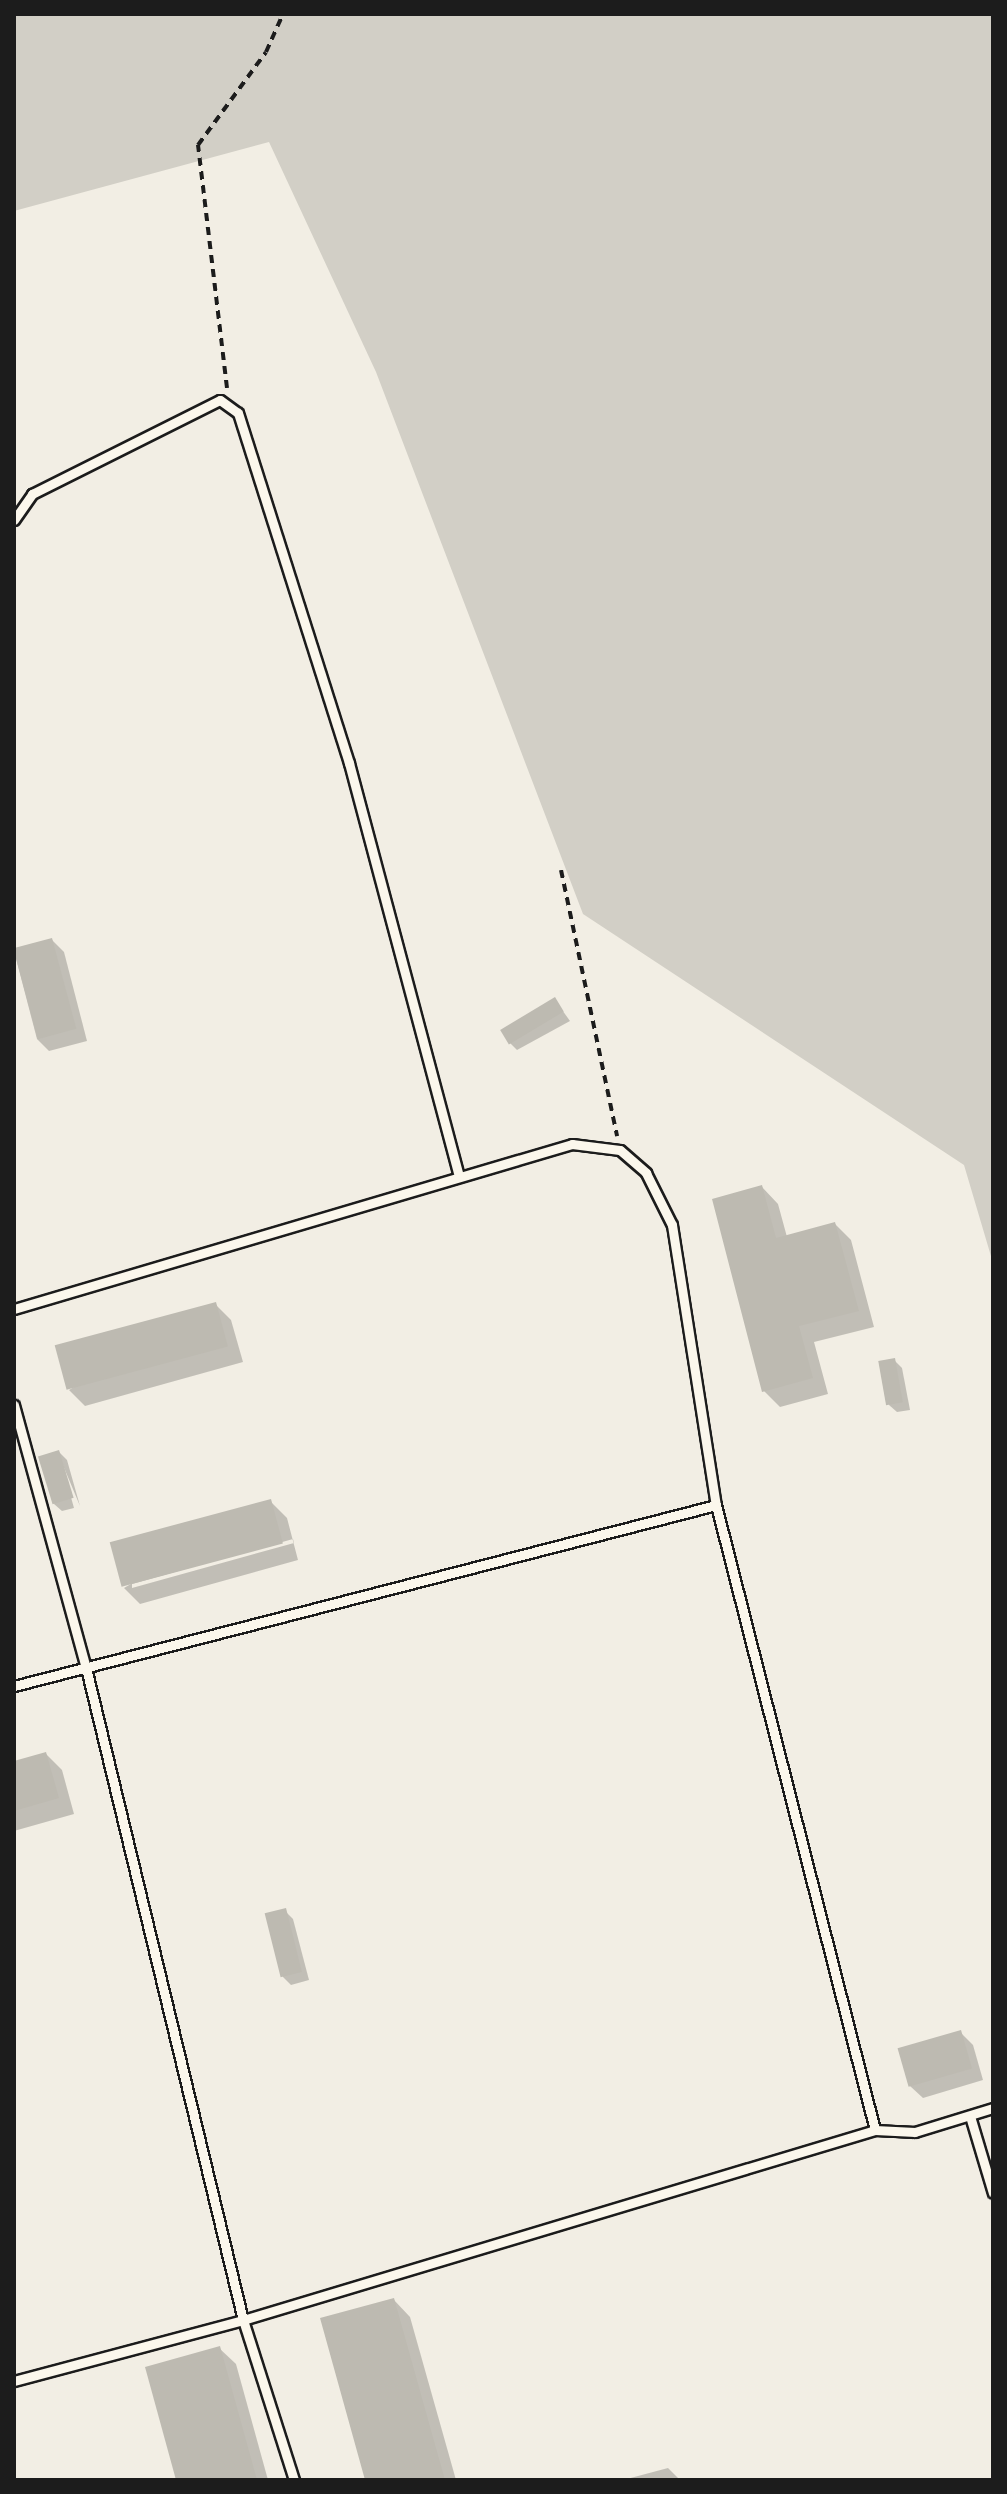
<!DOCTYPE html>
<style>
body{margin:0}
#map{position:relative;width:1007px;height:2494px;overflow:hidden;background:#f2eee4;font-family:Mali,sans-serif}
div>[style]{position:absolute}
.green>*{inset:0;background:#d2cfc6}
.shadow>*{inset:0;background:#0003}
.building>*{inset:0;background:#bdbab1;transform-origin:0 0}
.path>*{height:4px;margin-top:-2px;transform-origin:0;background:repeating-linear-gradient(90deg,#1c1c1c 0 8px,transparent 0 14px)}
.roads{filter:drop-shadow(2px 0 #1c1c1c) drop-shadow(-2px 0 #1c1c1c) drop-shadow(0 2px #1c1c1c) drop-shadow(0 -2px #1c1c1c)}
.lane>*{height:9px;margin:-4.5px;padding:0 4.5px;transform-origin:4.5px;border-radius:4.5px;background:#fbf7ec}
span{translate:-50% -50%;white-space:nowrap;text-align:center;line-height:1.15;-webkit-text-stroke:6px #fbf7ec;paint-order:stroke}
.frame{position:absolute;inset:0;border:16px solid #1c1c1c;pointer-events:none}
</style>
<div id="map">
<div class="green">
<i style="clip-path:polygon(14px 14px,993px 14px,993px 1263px,964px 1165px,583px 914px,376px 372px,269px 142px,14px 211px)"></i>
</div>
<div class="shadow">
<i style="clip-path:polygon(52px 940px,64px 952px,87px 1041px,49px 1051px,37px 1039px,14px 951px)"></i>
<i style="clip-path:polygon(555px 1000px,570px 1021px,517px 1050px,509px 1042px)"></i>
<i style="clip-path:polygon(762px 1187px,778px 1204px,787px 1237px,835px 1224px,851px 1240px,874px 1327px,814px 1342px,828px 1394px,780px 1407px,764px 1391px)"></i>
<i style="clip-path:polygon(215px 1304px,231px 1320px,243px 1362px,85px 1406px,69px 1390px)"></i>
<i style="clip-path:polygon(894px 1360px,902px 1368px,910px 1410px,897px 1412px,889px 1405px)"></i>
<i style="clip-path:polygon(59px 1452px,67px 1460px,80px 1506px,60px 1458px,74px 1508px,62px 1511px,54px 1504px)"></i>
<i style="clip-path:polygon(evenodd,271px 1502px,287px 1518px,298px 1560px,140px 1604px,124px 1588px,271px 1502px,293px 1539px,294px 1543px,132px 1588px,132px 1584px,293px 1539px)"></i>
<i style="clip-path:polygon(46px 1754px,62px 1770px,74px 1814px,14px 1831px,14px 1763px)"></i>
<i style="clip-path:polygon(285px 1911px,293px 1919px,309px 1980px,291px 1985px,283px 1977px)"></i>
<i style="clip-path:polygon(961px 2033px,973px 2045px,983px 2080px,923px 2098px,910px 2086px)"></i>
<i style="clip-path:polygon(394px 2300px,410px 2317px,456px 2480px,367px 2480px)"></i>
<i style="clip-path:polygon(219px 2348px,236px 2364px,268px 2480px,178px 2480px)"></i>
<i style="clip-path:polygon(668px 2468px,680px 2480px,623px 2480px)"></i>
</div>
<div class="building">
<i style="left:52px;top:938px;width:94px;height:40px;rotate:75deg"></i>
<i style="left:555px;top:997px;width:17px;height:64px;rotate:59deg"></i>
<i style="clip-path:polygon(762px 1185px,776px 1238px,835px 1222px,859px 1311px,799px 1326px,813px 1378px,762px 1392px,712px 1199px)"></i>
<i style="left:216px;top:1302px;width:46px;height:167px;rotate:75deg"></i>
<i style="left:895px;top:1358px;width:45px;height:17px;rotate:80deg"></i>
<i style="left:59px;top:1450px;width:50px;height:22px;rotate:73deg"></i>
<i style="left:271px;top:1499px;width:46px;height:167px;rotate:75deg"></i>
<i style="clip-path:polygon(46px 1752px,59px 1798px,14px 1811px,14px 1761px)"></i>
<i style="left:286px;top:1908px;width:66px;height:22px;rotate:76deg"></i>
<i style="left:961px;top:2030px;width:40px;height:66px;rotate:74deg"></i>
<i style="clip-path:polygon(394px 2298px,434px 2441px,445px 2480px,365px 2480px,320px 2318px)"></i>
<i style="clip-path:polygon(220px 2346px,257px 2480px,176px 2480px,145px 2367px)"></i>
</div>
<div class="path">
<i style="left:227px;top:388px;width:245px;rotate:-96.8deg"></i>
<i style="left:198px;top:145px;width:115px;rotate:-53.8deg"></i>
<i style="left:266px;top:52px;width:42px;rotate:-65.9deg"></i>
<i style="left:561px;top:870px;width:272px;rotate:78.1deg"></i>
</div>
<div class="roads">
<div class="lane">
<i style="left:14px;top:520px;width:32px;rotate:-55deg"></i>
<i style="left:32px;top:494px;width:210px;rotate:-26.6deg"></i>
<i style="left:220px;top:400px;width:22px;rotate:36deg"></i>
<i style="left:238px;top:413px;width:367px;rotate:72.4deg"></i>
<i style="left:349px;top:763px;width:426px;rotate:75.1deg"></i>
<i style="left:14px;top:1309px;width:582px;rotate:-16.47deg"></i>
<i style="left:572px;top:1144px;width:48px;rotate:7.1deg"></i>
<i style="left:620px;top:1150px;width:35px;rotate:41deg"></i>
<i style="left:646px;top:1173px;width:58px;rotate:63.4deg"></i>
<i style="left:672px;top:1225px;width:283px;rotate:81.1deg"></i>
<i style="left:14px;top:1405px;width:273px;rotate:74.7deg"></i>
<i style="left:86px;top:1668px;width:671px;rotate:76.46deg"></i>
<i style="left:243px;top:2320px;width:168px;rotate:72.3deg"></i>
<i style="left:14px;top:1686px;width:725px;rotate:-14.46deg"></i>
<i style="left:716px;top:1505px;width:645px;rotate:75.73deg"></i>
<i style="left:970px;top:2116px;width:80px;rotate:73.4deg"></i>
<i style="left:14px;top:2381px;width:237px;rotate:-14.9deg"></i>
<i style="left:243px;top:2320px;width:660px;rotate:-16.73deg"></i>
<i style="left:875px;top:2130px;width:40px;rotate:2.9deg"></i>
<i style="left:915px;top:2132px;width:82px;rotate:-17.1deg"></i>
</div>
</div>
<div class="frame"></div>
</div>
